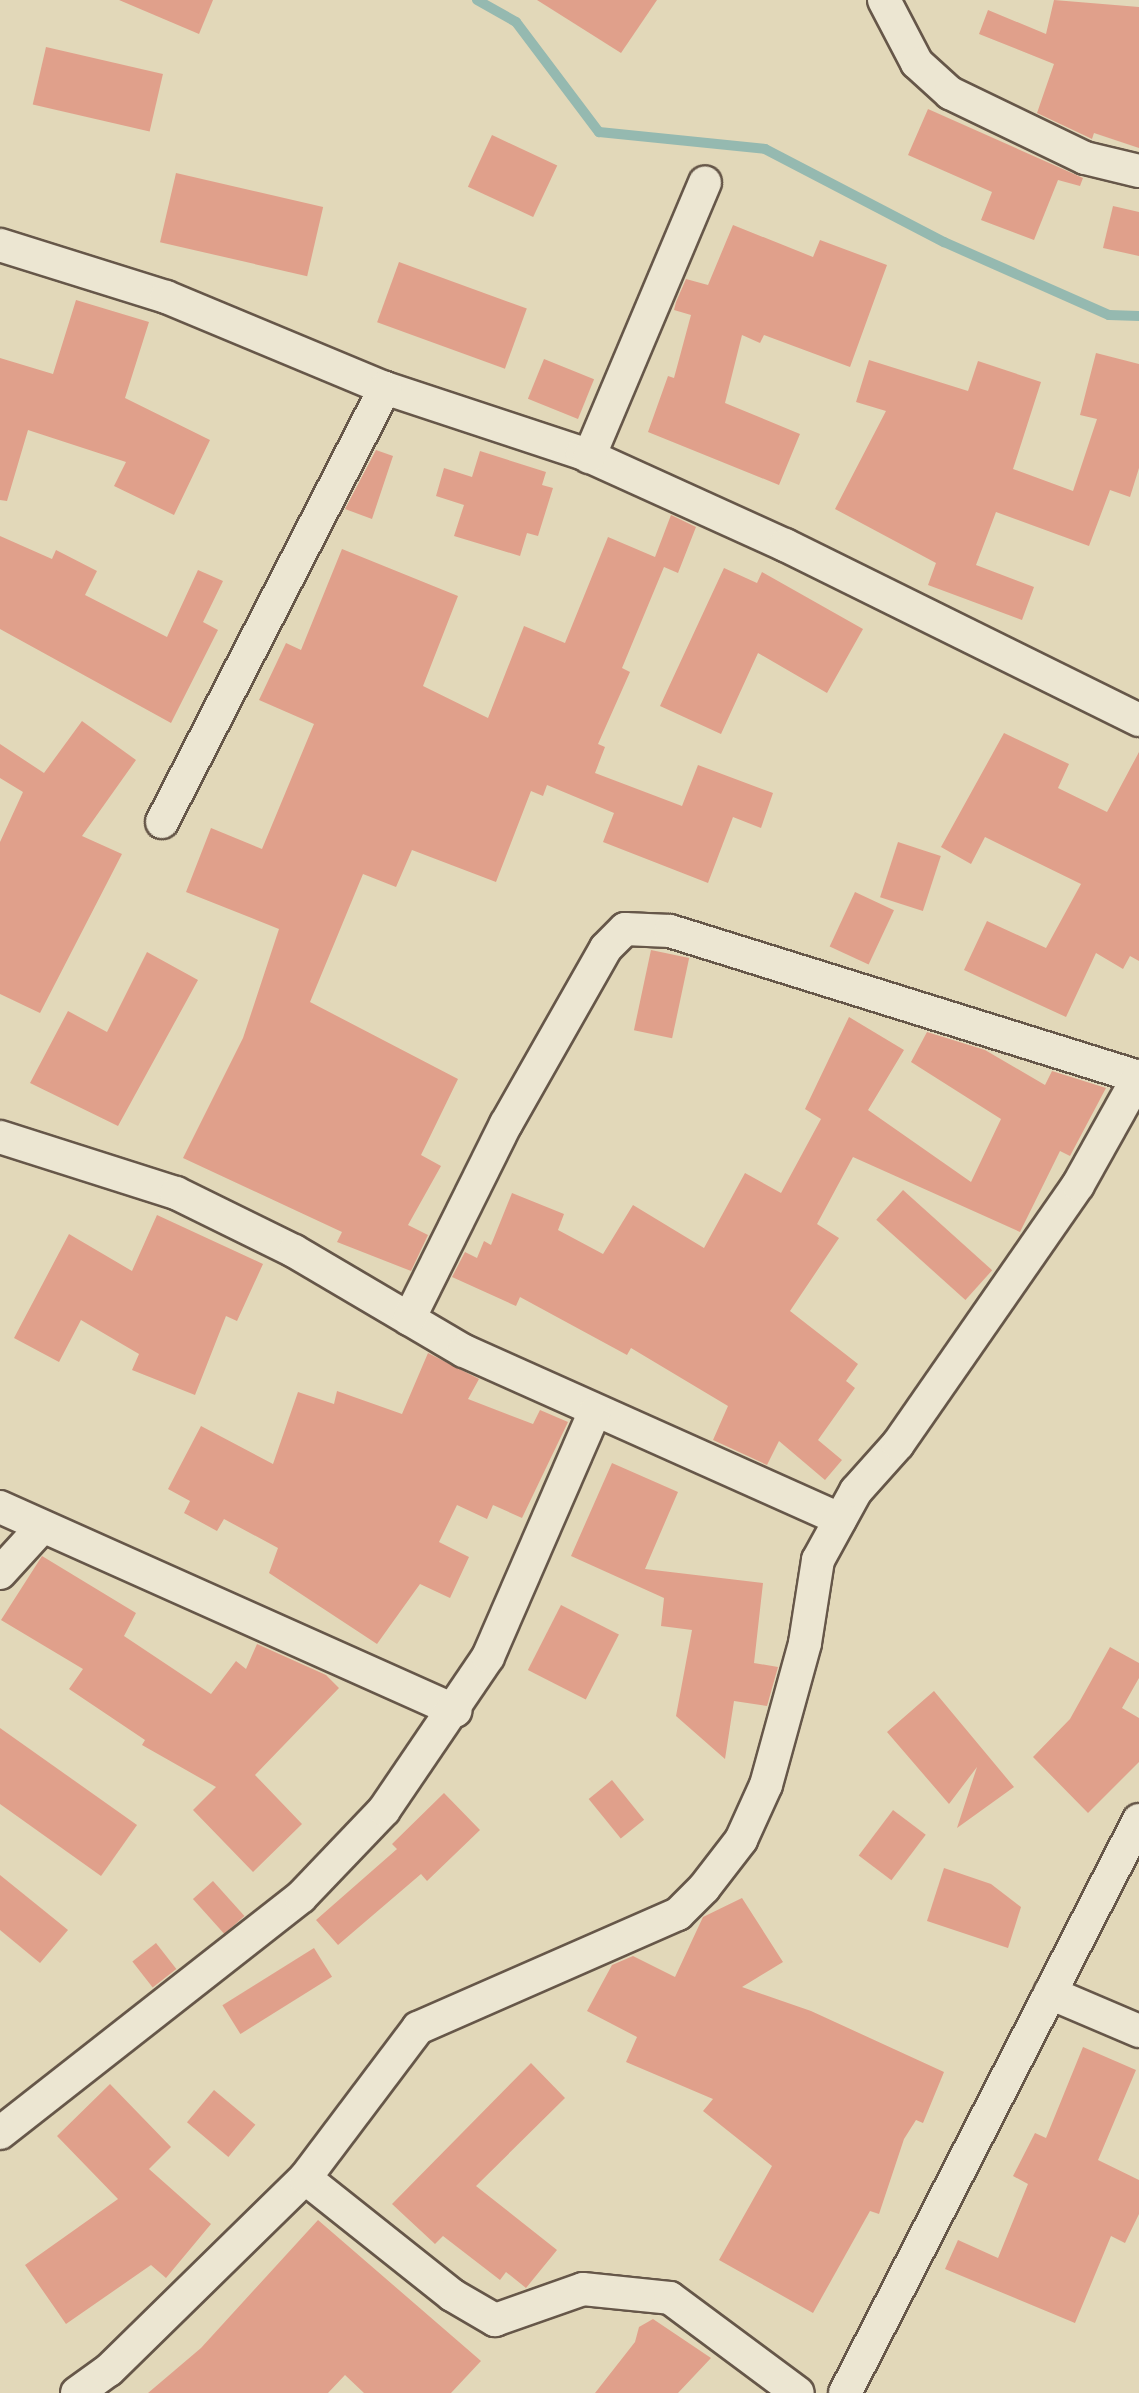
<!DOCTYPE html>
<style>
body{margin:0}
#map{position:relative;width:1139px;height:2393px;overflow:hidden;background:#e2d8b9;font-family:"IM FELL Great Primer",serif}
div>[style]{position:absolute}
.stream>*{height:10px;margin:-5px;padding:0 5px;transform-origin:5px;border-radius:5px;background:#95b9b0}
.building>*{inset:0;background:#e0a08b;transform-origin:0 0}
.roads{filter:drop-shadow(2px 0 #665749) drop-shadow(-2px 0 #665749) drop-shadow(0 2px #665749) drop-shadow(0 -2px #665749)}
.minor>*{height:32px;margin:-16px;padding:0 16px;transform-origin:16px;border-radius:16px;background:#ece6d2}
span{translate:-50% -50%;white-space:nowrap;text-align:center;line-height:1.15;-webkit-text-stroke:8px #ece6d2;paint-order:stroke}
</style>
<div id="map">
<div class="stream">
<i style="left:477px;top:0;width:45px;rotate:29.4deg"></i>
<i style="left:516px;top:22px;width:138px;rotate:53deg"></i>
<i style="left:599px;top:132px;width:167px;rotate:5.8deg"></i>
<i style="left:765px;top:149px;width:202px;rotate:27.5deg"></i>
<i style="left:944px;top:242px;width:180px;rotate:23.9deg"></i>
<i style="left:1109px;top:315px;width:30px;rotate:2deg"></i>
</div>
<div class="building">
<i style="clip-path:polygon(119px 0,213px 0,199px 34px)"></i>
<i style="clip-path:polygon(537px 0,657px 0,621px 53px)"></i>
<i style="clip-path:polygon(1054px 0,1139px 7px,1139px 148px,1094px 133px,1092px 139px,1037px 113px,1054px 64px,979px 34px,988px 10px,1046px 34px)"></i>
<i style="left:46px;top:47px;width:120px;height:59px;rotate:13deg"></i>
<i style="clip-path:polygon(928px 109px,1083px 178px,1080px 186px,1058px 180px,1034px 240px,981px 220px,992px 192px,908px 155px)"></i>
<i style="left:492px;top:135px;width:72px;height:57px;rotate:25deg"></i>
<i style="left:176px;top:173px;width:151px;height:71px;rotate:13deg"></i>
<i style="clip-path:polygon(1113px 206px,1139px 212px,1139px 256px,1103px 248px)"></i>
<i style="clip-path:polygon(733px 225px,813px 257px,820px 240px,887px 265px,850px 367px,764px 335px,760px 343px,742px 335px,725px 403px,800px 434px,779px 485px,648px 432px,668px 376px,674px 378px,691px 315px,674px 310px,676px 302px,686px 279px,708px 285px)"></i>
<i style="left:399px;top:262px;width:136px;height:64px;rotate:20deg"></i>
<i style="clip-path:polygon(76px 300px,149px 322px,125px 398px,210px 440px,174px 515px,114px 486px,126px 462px,28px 430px,7px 501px,0 500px,0 358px,53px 374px)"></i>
<i style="clip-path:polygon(1096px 353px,1139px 364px,1139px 468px,1130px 497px,1110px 490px,1089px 546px,996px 512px,976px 565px,1034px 587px,1022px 620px,928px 585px,936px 563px,835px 509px,886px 411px,856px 402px,869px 360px,968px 391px,978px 361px,1041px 382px,1013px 469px,1073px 491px,1097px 419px,1080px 415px)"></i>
<i style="left:544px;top:359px;width:54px;height:43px;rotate:22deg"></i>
<i style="clip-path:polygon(376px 450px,393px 456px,372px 519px,345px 509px)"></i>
<i style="clip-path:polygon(480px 451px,546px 472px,542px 485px,553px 488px,538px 536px,527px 533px,520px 556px,454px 536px,464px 505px,436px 496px,444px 468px,472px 477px)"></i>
<i style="clip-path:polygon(671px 515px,696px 527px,678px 573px,664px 567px,622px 668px,630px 672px,598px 744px,605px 747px,595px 773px,682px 806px,698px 765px,773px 793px,761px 828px,733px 817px,708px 883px,603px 842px,614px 813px,547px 785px,543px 796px,531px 791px,496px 882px,412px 850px,396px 887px,363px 874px,310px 1002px,458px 1079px,421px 1155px,441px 1166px,408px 1225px,428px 1235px,411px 1271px,337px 1242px,342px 1232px,183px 1158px,243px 1038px,279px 929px,186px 892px,211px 828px,262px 849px,314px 724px,259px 700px,286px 643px,301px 650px,342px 549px,458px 596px,423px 686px,488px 718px,524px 626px,565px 643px,608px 537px,655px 557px)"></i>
<i style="clip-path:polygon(0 536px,52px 559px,56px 550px,97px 571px,85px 595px,167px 637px,198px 570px,223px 581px,203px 622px,218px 630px,171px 723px,0 629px)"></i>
<i style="clip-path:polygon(724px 568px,757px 583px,762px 572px,863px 629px,827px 693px,758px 653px,721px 734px,660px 706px)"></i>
<i style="clip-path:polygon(82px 721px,136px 760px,82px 836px,122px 854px,40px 1013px,0 994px,0 842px,23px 792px,0 778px,0 744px,44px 773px)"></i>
<i style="clip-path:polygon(1004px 733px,1069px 764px,1058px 788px,1107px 812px,1139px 752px,1139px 961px,1130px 956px,1123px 969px,1096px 953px,1066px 1017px,964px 970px,987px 921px,1046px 948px,1081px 884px,985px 837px,971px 864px,941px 847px)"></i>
<i style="left:898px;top:842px;width:45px;height:58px;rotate:18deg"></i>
<i style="left:855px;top:892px;width:43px;height:60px;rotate:25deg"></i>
<i style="left:651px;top:950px;width:39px;height:82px;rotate:12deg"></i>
<i style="clip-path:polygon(147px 952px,198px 980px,118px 1126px,30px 1083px,68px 1011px,107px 1032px)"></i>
<i style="clip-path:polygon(849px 1017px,904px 1050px,868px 1110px,971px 1182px,1001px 1119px,911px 1062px,927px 1032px,985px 1050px,1045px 1085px,1052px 1071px,1106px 1088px,1070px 1156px,1060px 1151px,1020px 1232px,853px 1157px,817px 1224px,839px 1238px,790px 1311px,858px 1364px,846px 1381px,855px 1388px,818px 1440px,842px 1460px,825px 1480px,779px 1441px,767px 1465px,713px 1440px,728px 1406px,631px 1348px,627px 1355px,520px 1297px,516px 1306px,452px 1277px,465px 1252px,477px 1258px,484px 1241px,491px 1245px,512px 1193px,564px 1214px,558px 1230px,603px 1254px,633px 1205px,704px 1248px,745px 1173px,781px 1193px,821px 1119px,805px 1109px)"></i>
<i style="left:903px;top:1190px;width:120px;height:40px;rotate:42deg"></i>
<i style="clip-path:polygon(157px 1215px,263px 1264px,237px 1321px,226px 1316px,195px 1395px,132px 1370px,139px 1354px,81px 1320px,59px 1362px,14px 1338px,69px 1234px,132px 1271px)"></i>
<i style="clip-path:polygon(428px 1353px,479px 1379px,468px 1399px,533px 1424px,540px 1410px,568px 1422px,522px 1518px,493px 1505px,487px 1519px,457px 1505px,439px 1542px,469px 1557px,450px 1598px,420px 1584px,377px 1644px,269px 1573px,278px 1548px,224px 1519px,217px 1531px,184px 1513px,190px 1501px,168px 1489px,201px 1426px,273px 1464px,298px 1392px,334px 1404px,337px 1391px,402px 1414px)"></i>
<i style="clip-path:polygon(612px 1463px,678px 1492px,645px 1569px,763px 1583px,754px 1663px,778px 1667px,767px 1706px,734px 1701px,725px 1759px,676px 1716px,692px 1630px,661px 1626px,664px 1598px,571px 1556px)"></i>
<i style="clip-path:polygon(42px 1556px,136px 1613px,124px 1636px,211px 1694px,236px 1661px,246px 1669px,257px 1644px,326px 1675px,339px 1688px,255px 1775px,302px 1824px,253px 1872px,193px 1810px,216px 1787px,142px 1745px,145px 1740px,69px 1689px,83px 1669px,1px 1620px)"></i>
<i style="left:561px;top:1605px;width:65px;height:73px;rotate:27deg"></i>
<i style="clip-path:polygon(1110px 1647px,1139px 1663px,1139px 1678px,1122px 1708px,1139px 1718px,1139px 1762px,1088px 1813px,1033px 1757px,1070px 1719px)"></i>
<i style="clip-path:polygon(934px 1691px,1014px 1787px,957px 1828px,977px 1767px,949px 1804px,887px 1732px)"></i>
<i style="clip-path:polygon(0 1728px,137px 1825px,101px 1876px,0 1804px)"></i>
<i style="left:612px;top:1780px;width:51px;height:30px;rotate:51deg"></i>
<i style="clip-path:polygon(444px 1793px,480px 1830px,427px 1881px,421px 1874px,338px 1945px,316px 1920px,397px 1849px,392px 1844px)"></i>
<i style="left:893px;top:1810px;width:41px;height:57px;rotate:37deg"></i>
<i style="clip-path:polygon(944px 1868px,991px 1884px,1021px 1907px,1008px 1948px,927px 1921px)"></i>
<i style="clip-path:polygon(0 1875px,68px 1930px,40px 1963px,0 1930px)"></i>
<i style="left:213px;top:1881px;width:47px;height:27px;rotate:48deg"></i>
<i style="clip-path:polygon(742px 1898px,783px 1962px,742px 1987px,811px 2011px,944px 2072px,923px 2123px,916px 2120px,904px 2139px,879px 2214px,870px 2211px,813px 2313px,719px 2260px,772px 2166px,703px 2111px,713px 2099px,626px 2062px,637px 2037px,587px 2011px,612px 1965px,633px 1956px,675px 1977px,703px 1917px)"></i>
<i style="left:156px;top:1943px;width:33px;height:30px;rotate:52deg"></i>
<i style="left:314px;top:1948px;width:34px;height:108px;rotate:58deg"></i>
<i style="clip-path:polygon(1083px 2047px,1136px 2070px,1098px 2160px,1139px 2180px,1139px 2214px,1125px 2243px,1111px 2236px,1075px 2323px,945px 2269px,958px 2240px,998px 2258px,1028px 2184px,1013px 2176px,1035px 2133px,1046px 2138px)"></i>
<i style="clip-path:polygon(531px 2063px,565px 2098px,476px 2186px,557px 2250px,526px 2288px,506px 2272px,500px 2280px,443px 2236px,435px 2244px,392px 2204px)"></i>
<i style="clip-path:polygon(110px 2084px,171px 2147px,149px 2169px,211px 2224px,166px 2278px,151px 2265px,66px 2324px,25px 2265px,118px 2199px,57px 2136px)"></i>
<i style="left:214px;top:2090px;width:54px;height:42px;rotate:40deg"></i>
<i style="clip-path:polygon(318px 2220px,481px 2361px,451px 2393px,364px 2393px,345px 2375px,328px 2393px,148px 2393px,201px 2348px)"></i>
<i style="clip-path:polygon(653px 2319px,711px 2358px,678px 2393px,595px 2393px,635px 2342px,639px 2327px)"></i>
</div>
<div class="roads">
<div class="minor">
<i style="left:884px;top:0;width:71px;rotate:62.4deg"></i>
<i style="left:917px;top:63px;width:45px;rotate:42.3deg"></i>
<i style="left:950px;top:93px;width:150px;rotate:25.7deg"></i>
<i style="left:1085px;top:158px;width:56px;rotate:13.5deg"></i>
<i style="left:0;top:245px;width:174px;rotate:17.4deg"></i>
<i style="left:166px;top:297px;width:237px;rotate:22.6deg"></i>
<i style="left:385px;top:388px;width:207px;rotate:18.3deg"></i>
<i style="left:582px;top:453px;width:223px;rotate:24.4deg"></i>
<i style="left:785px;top:545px;width:395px;rotate:26.3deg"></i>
<i style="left:589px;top:457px;width:298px;rotate:-67.1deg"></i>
<i style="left:162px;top:822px;width:488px;rotate:-62.8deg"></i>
<i style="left:0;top:1137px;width:185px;rotate:17.7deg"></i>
<i style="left:176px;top:1193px;width:131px;rotate:26.2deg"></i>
<i style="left:294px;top:1251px;width:197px;rotate:30.5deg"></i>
<i style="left:464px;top:1351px;width:412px;rotate:24.1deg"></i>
<i style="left:409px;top:1319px;width:218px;rotate:-63.6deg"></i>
<i style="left:506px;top:1124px;width:202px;rotate:-60.4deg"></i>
<i style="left:606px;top:948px;width:27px;rotate:-45deg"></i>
<i style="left:625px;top:929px;width:45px;rotate:2.5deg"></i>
<i style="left:670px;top:931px;width:490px;rotate:17.3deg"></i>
<i style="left:0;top:1507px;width:499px;rotate:24.1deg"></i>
<i style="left:0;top:1573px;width:62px;rotate:-47.6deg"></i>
<i style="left:1050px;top:1993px;width:97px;rotate:23.1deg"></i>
<i style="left:0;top:2133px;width:382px;rotate:-38.1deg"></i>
<i style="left:301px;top:1897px;width:120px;rotate:-46.3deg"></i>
<i style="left:384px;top:1810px;width:185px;rotate:-55.8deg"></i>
<i style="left:488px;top:1657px;width:266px;rotate:-66.5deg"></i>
<i style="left:305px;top:2178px;width:188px;rotate:38.5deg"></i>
<i style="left:452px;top:2295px;width:50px;rotate:30.2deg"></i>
<i style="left:495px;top:2320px;width:93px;rotate:-19.4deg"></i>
<i style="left:583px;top:2289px;width:87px;rotate:5.9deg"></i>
<i style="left:670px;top:2298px;width:159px;rotate:36.6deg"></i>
<i style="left:77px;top:2393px;width:39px;rotate:-36deg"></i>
<i style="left:109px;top:2370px;width:274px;rotate:-44.4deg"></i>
<i style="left:305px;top:2178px;width:188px;rotate:-53deg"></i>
<i style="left:418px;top:2028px;width:284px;rotate:-23.7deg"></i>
<i style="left:678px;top:1914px;width:37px;rotate:-45deg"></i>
<i style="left:704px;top:1888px;width:61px;rotate:-52.4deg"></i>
<i style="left:741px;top:1840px;width:60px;rotate:-65.6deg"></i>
<i style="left:766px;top:1785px;width:147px;rotate:-74.6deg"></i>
<i style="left:805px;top:1643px;width:84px;rotate:-81.1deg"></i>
<i style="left:818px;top:1560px;width:79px;rotate:-61.2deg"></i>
<i style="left:856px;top:1491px;width:63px;rotate:-48.2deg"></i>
<i style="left:898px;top:1444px;width:315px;rotate:-55.2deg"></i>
<i style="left:1078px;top:1185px;width:125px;rotate:-60.8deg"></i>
<i style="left:845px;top:2393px;width:644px;rotate:-62.84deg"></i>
</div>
</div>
</div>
